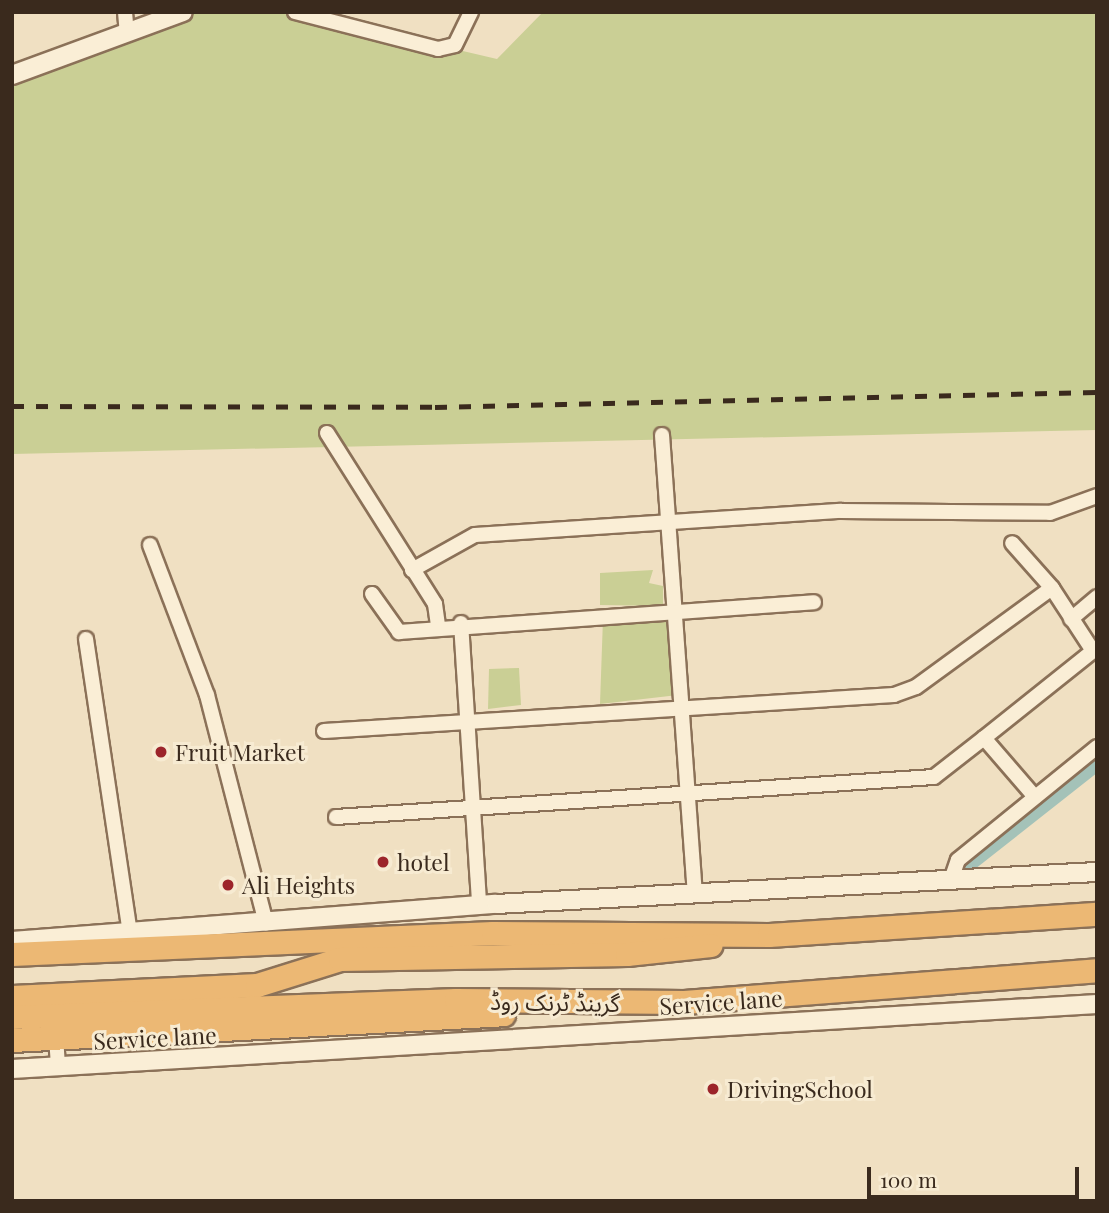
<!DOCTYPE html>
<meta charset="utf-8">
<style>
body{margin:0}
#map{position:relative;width:1109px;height:1213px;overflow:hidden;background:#f0e0c2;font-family:"Playfair Display","Noto Sans Arabic",serif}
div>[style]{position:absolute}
.green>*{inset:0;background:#cacf95}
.canal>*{height:14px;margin:-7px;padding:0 7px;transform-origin:7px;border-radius:7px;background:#a4c2b8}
.roads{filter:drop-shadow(2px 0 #8b7158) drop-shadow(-2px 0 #8b7158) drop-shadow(0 2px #8b7158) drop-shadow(0 -2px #8b7158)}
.minor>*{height:14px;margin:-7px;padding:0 7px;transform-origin:7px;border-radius:7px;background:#faeed6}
.tertiary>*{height:18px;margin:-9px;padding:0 9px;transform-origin:9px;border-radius:9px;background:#faeed6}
.trunk>*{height:23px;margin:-11.5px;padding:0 11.5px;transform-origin:11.5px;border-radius:11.5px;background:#ecb874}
.rail>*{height:4.5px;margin-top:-2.25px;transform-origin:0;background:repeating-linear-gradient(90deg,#3a2a1d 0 12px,transparent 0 24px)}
.dots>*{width:19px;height:19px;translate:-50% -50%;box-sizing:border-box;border:4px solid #f7ebd2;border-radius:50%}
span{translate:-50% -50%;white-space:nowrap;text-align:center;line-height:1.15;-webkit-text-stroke:6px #f7ebd2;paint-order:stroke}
.poi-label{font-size:23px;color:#3a2a1d}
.left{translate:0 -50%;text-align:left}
.street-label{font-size:23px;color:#3a2a1d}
.frame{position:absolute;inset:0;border:14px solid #3a2a1d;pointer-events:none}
.scale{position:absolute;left:867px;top:1167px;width:212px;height:32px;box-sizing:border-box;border:4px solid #3a2a1d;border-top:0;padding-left:9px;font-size:21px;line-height:24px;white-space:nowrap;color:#3a2a1d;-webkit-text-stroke:5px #f7ebd2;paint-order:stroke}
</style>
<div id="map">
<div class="green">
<i style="clip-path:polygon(181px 12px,296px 12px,497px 59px,543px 12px,1097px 12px,1097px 430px,12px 454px,12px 75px)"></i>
<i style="clip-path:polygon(653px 570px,649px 583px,663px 586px,663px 606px,600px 605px,600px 573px)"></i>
<i style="clip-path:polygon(667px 615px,678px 695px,600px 704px,603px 618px)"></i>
<i style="clip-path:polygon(519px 668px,521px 705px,488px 709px,489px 669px)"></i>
</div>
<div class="canal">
<i style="left:965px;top:868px;width:168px;rotate:-38.2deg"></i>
</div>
<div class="roads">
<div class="minor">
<i style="left:125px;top:12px;width:21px;rotate:85deg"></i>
<i style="left:295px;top:12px;width:148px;rotate:14.5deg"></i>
<i style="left:438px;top:49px;width:17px;rotate:-13deg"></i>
<i style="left:455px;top:45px;width:37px;rotate:-64deg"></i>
<i style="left:327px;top:433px;width:202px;rotate:57.7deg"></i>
<i style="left:435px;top:604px;width:21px;rotate:82deg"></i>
<i style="left:662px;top:435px;width:458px;rotate:85.9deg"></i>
<i style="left:150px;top:545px;width:160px;rotate:69.2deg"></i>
<i style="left:207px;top:695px;width:236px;rotate:75.5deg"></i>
<i style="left:412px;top:570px;width:72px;rotate:-29.1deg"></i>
<i style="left:475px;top:535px;width:367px;rotate:-3.8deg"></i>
<i style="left:841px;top:511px;width:209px;rotate:0.5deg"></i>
<i style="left:1050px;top:513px;width:50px;rotate:-19.9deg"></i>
<i style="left:372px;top:594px;width:47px;rotate:54.6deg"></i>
<i style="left:399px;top:632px;width:416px;rotate:-4.1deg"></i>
<i style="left:1071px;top:619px;width:34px;rotate:-40deg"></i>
<i style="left:461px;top:623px;width:283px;rotate:86.3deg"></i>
<i style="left:86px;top:639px;width:297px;rotate:81.5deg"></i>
<i style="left:324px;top:731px;width:571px;rotate:-3.61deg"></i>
<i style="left:894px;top:695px;width:23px;rotate:-20deg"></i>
<i style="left:916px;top:687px;width:168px;rotate:-36.1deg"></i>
<i style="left:984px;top:738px;width:139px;rotate:-38.6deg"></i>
<i style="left:1093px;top:651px;width:75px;rotate:-123.1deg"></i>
<i style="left:1052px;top:588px;width:60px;rotate:-131.6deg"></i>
<i style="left:336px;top:817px;width:599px;rotate:-3.83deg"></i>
<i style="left:934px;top:777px;width:63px;rotate:-38deg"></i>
<i style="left:984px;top:738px;width:78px;rotate:49.2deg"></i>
<i style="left:951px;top:880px;width:21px;rotate:-71deg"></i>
<i style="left:958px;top:860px;width:179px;rotate:-39.1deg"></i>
<i style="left:56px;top:1037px;width:30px;rotate:86deg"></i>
</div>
<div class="tertiary">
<i style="left:12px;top:75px;width:182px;rotate:-20.2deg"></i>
<i style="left:12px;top:941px;width:485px;rotate:-4.4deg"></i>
<i style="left:496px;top:904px;width:602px;rotate:-3.05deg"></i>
<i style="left:12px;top:1069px;width:1087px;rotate:-3.43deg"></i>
</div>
<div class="trunk">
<i style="left:12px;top:954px;width:481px;rotate:-2.5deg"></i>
<i style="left:493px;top:933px;width:276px;rotate:0.4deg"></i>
<i style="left:769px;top:935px;width:329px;rotate:-3.7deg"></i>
<i style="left:12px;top:997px;width:245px;rotate:-2.8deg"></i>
<i style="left:257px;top:985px;width:87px;rotate:-17.4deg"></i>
<i style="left:340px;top:959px;width:287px;rotate:-1deg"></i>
<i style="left:627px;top:954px;width:84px;rotate:-6.1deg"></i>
<i style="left:12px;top:1017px;width:444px;rotate:-2.2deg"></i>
<i style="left:456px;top:1000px;width:228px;rotate:0.5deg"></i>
<i style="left:684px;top:1002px;width:414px;rotate:-4.4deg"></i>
<i style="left:12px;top:1040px;width:492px;rotate:-3deg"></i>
</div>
</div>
<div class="rail">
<i style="left:12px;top:406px;width:423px;rotate:0.1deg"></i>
<i style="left:435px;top:407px;width:662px;rotate:-1.3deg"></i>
</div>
<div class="dots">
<i style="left:161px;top:752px;background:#9c252b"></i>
<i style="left:383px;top:862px;background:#9c252b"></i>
<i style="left:228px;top:885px;background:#9c252b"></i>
<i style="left:713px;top:1089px;background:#9c252b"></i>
</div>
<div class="poi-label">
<span class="left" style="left:175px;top:752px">Fruit Market</span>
<span class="left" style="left:397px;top:862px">hotel</span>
<span class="left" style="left:242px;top:885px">Ali Heights</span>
<span class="left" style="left:727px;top:1089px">DrivingSchool</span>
</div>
<div class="street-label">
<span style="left:555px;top:1002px;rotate:1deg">گرینڈ ٹرنک روڈ</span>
<span style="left:721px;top:1002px;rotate:-4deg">Service lane</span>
<span style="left:155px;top:1038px;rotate:-3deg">Service lane</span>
</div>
<div class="frame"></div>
<div class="scale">100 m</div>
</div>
